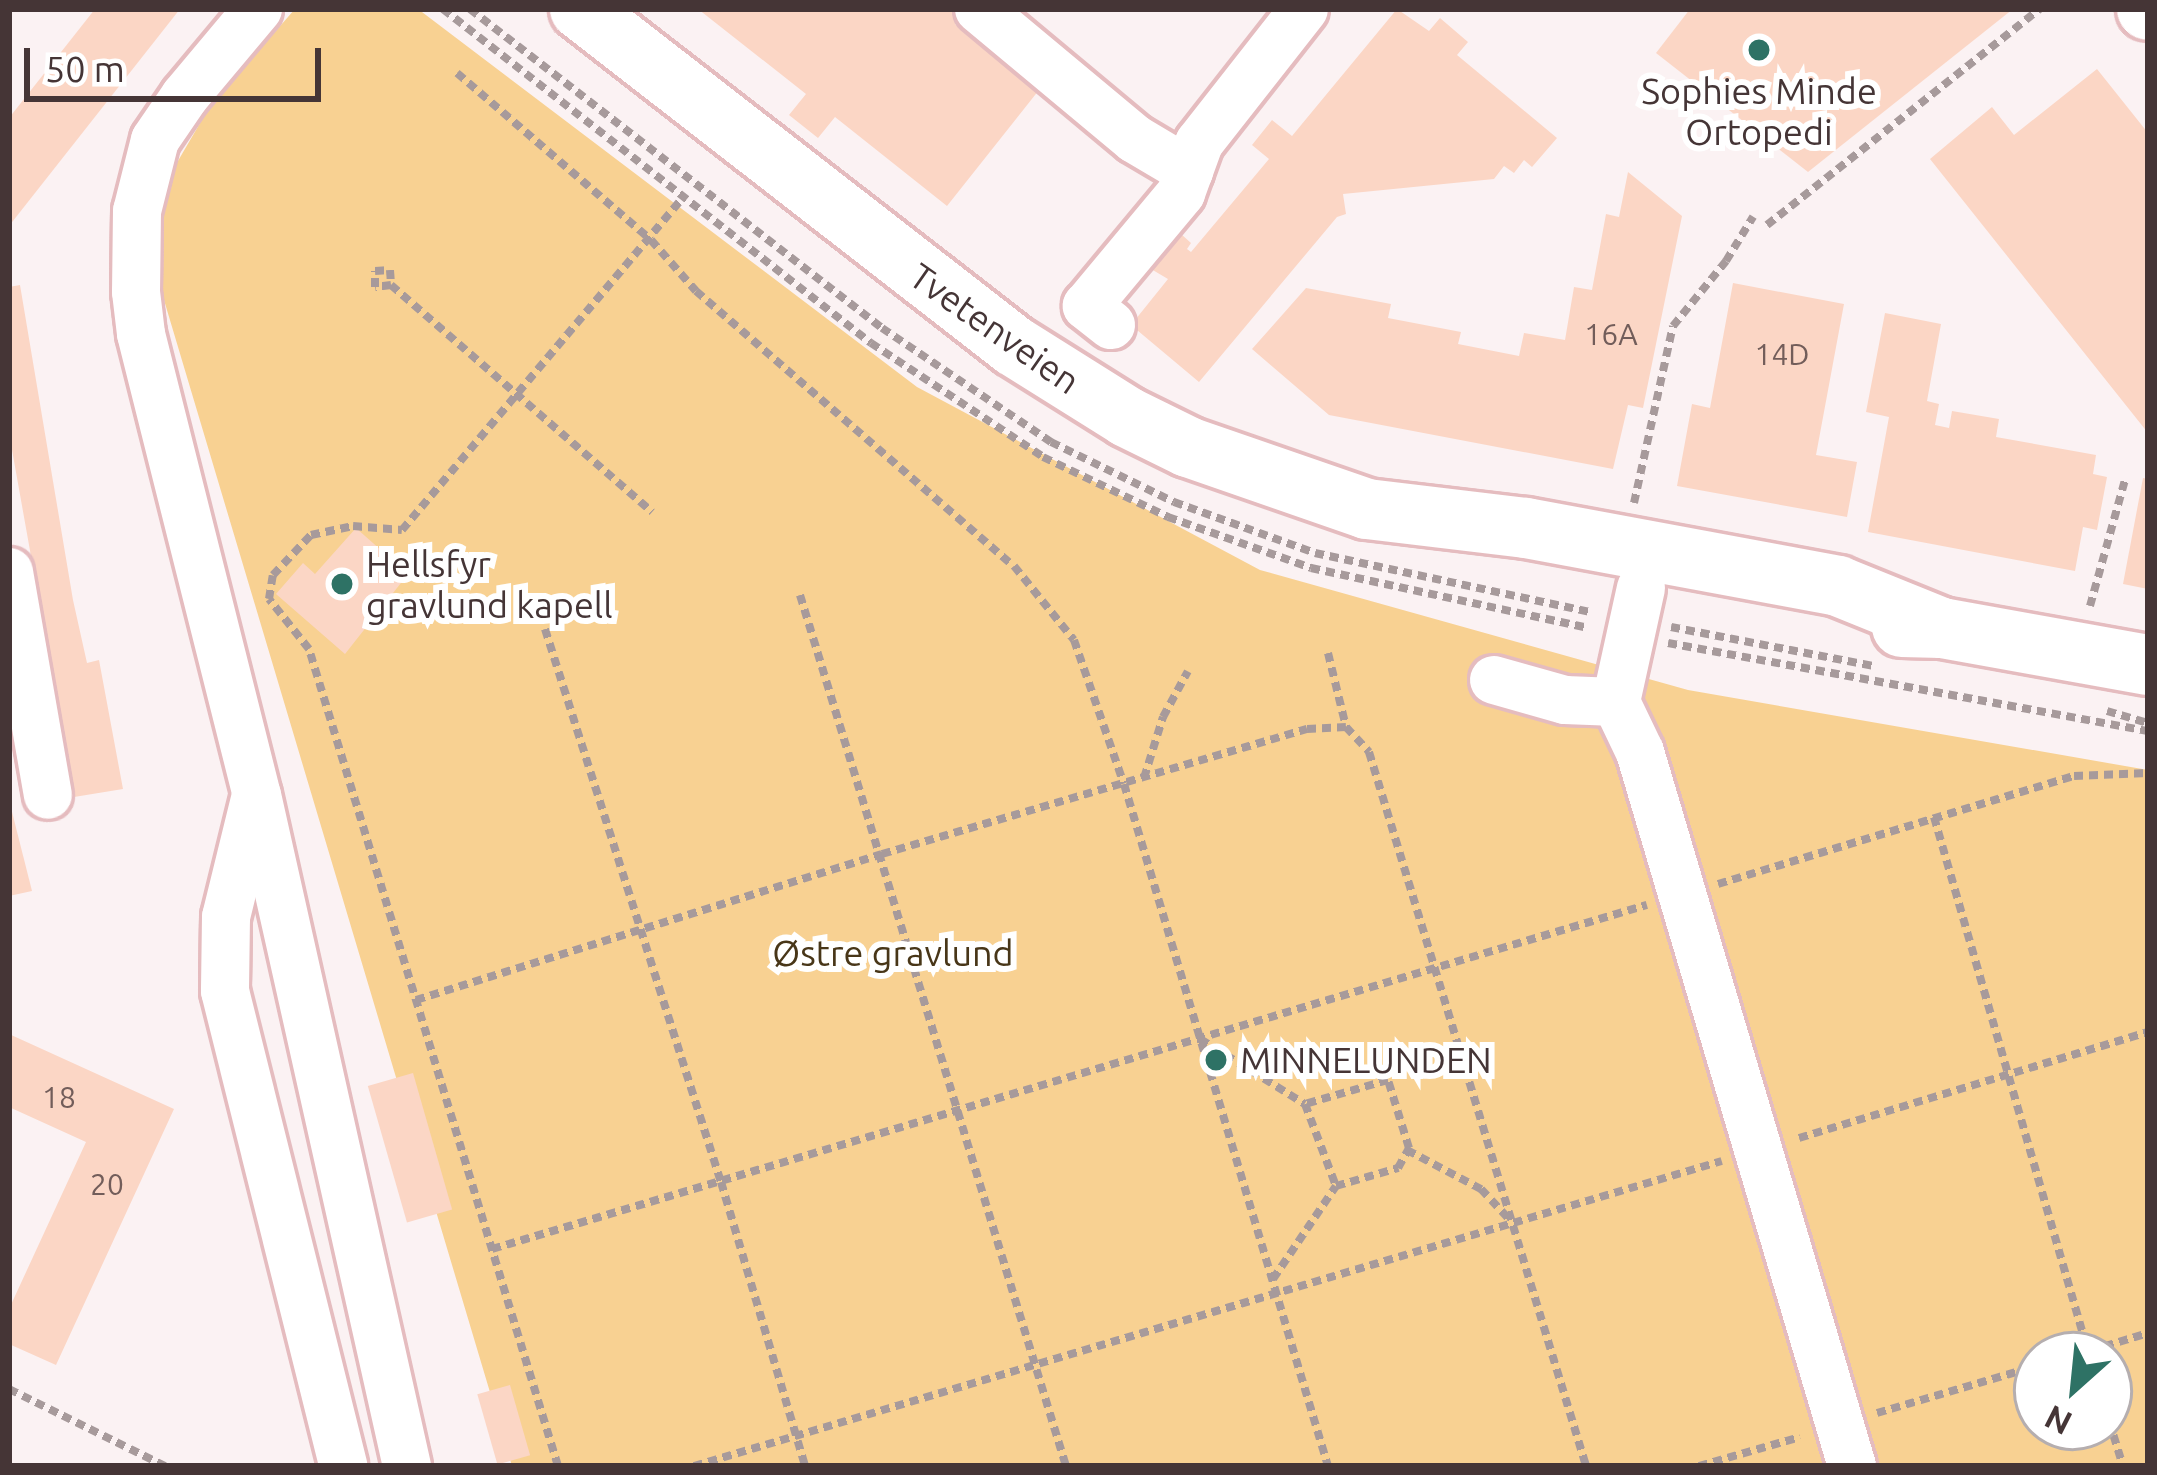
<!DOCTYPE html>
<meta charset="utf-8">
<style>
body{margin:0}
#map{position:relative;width:2157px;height:1475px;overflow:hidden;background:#fbf2f3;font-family:Ubuntu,sans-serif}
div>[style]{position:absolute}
.green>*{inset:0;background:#f8d192}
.building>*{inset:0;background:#fbd6c5;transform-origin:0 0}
.path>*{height:8px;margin-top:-4px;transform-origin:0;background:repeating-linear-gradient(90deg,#a79a9b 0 9px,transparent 0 15px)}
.roads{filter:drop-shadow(3px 0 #e5bcbf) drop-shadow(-3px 0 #e5bcbf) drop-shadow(0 3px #e5bcbf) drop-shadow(0 -3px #e5bcbf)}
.minor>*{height:48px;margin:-24px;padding:0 24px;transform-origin:24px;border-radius:24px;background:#fff}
.major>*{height:60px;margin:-30px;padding:0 30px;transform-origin:30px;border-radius:30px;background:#fff}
.dots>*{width:33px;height:33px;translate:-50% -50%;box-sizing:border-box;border:6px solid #fff;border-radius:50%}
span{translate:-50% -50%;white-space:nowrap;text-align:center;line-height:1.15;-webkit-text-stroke:12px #fff;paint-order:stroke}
.number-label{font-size:30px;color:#725d5a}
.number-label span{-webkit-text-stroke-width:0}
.poi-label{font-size:36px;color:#453536}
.left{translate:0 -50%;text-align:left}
.street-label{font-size:36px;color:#453536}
.park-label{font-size:36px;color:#483618}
.frame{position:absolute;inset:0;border:12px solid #453536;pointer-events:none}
.north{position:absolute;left:2013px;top:1331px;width:120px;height:120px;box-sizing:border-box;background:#fff;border:3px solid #b5aeaf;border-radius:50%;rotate:207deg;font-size:33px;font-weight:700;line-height:48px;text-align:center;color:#453536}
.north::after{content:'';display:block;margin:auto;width:42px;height:54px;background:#2e7265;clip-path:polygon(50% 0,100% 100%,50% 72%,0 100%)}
.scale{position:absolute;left:24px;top:48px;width:297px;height:54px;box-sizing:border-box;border:6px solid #453536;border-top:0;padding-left:15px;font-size:36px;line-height:42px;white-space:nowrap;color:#453536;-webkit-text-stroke:9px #fff;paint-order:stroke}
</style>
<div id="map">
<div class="green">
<i style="clip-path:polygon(evenodd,295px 9px,418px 9px,917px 387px,1260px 570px,1688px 690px,2148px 770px,2148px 1466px,512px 1466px,161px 290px,161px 190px,210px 106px,295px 9px,2037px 1355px,2109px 1355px,2109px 1427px,2037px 1427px,2037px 1355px)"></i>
</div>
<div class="building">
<i style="clip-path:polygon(95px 9px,180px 9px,9px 226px,9px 118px)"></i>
<i style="clip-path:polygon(698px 9px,967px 9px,955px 24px,1039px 90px,947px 206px,835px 117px,818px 138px,789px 115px,806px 94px)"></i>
<i style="clip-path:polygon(1397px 9px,1429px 31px,1440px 18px,1468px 42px,1457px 55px,1557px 138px,1532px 167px,1524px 160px,1514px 173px,1504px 166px,1494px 179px,1343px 194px,1346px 214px,1337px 217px,1199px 382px,1131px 325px,1168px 279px,1151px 269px,1181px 234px,1191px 243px,1187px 249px,1191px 252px,1269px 159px,1252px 145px,1272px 120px,1292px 136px)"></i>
<i style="clip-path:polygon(1690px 9px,2013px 9px,1808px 172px,1656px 53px)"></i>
<i style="clip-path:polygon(2097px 69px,2148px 133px,2148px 433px,1930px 159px,1992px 107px,2014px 135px)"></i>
<i style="clip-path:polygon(1628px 172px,1682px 216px,1643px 408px,1628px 405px,1613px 469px,1329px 415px,1252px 349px,1306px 288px,1391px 304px,1388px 318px,1461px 332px,1458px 344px,1519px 356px,1524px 333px,1565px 340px,1574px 287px,1592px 290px,1606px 214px,1619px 217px)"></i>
<i style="clip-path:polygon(1733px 283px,1844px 304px,1816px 455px,1857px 462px,1847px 517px,1677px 486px,1692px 404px,1710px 408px)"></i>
<i style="clip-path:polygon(20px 285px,73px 600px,87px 663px,99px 660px,123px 789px,74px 797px,9px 433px,9px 287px)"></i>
<i style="clip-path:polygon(1885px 313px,1941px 324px,1927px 401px,1939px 404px,1935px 425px,1949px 428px,1952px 411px,1999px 419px,1996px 437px,2096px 455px,2093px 474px,2107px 477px,2097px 530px,2083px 527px,2075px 571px,1868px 532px,1889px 417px,1866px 412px)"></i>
<i style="clip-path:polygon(2143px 478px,2148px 479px,2148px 589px,2123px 584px)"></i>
<i style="clip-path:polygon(356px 528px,408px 574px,345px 654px,276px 594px,303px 563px,315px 574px)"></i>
<i style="clip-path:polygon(9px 800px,32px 891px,9px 896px)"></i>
<i style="clip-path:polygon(9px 1034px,174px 1109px,56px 1365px,9px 1344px,9px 1309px,86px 1142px,9px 1107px)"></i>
<i style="left:413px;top:1073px;width:142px;height:47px;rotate:74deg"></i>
<i style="left:510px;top:1385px;width:73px;height:34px;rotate:74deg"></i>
</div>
<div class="path">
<i style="left:443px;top:9px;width:543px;rotate:37.97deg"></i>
<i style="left:871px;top:343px;width:206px;rotate:33.5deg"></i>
<i style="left:1043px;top:457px;width:139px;rotate:25.6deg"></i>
<i style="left:1168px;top:517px;width:152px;rotate:19.6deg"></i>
<i style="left:1311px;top:568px;width:284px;rotate:12.2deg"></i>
<i style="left:470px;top:9px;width:521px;rotate:37.75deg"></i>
<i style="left:882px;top:328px;width:204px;rotate:34deg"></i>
<i style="left:1051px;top:442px;width:137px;rotate:26deg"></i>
<i style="left:1174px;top:502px;width:150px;rotate:19.9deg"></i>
<i style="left:1315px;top:553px;width:282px;rotate:12.1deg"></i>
<i style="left:457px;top:73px;width:256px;rotate:40.7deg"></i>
<i style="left:651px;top:240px;width:68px;rotate:48.6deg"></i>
<i style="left:696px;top:291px;width:420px;rotate:40.9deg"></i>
<i style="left:1014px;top:566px;width:95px;rotate:51deg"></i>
<i style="left:1074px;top:640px;width:152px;rotate:70.9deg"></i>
<i style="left:1124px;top:784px;width:712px;rotate:73.35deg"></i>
<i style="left:1767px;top:225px;width:348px;rotate:-38.4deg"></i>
<i style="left:391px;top:285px;width:16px;rotate:173deg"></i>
<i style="left:375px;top:287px;width:16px;rotate:-90deg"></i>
<i style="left:375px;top:271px;width:15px;rotate:-4deg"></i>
<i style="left:390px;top:270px;width:15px;rotate:86deg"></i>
<i style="left:391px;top:285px;width:346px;rotate:41deg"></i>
<i style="left:1634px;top:503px;width:181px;rotate:-77.6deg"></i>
<i style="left:1673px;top:326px;width:84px;rotate:-50.8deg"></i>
<i style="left:1726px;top:261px;width:52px;rotate:-58.5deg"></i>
<i style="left:800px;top:595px;width:911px;rotate:73.02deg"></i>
<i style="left:2090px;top:606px;width:131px;rotate:-74.5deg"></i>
<i style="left:1671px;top:627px;width:207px;rotate:10.9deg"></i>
<i style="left:545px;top:629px;width:580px;rotate:72.35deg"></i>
<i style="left:721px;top:1182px;width:296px;rotate:73.5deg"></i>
<i style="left:1668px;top:643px;width:488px;rotate:10.4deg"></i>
<i style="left:1328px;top:653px;width:76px;rotate:76.3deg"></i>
<i style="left:2107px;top:711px;width:43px;rotate:16.3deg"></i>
<i style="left:1144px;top:778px;width:64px;rotate:-72.7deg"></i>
<i style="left:1163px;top:717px;width:52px;rotate:-61.5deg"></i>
<i style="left:1934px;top:817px;width:560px;rotate:73.93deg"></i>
<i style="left:1718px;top:884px;width:372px;rotate:-16.9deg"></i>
<i style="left:2074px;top:776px;width:74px;rotate:-2.3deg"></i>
<i style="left:416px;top:1000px;width:488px;rotate:-17.4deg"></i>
<i style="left:882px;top:854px;width:443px;rotate:-16.4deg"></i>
<i style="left:1307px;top:729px;width:39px;rotate:-3deg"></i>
<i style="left:1346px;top:727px;width:34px;rotate:47deg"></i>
<i style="left:1369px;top:752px;width:746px;rotate:73.09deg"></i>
<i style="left:1200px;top:1039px;width:123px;rotate:31.8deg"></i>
<i style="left:1305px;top:1104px;width:88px;rotate:69.3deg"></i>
<i style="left:1336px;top:1186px;width:65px;rotate:-16.2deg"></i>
<i style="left:1398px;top:1168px;width:23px;rotate:-61deg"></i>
<i style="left:1409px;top:1148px;width:71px;rotate:-107.2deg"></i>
<i style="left:1388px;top:1080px;width:86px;rotate:163.9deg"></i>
<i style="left:1799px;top:1138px;width:365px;rotate:-16.9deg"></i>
<i style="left:1407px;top:1150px;width:84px;rotate:27.8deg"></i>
<i style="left:1481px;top:1189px;width:41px;rotate:47deg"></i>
<i style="left:492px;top:1249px;width:1205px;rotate:-16.59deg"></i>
<i style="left:1273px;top:1279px;width:112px;rotate:-55.9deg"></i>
<i style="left:2076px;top:1355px;width:75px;rotate:-17deg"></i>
<i style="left:9px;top:1389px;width:174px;rotate:26.3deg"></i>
<i style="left:1877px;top:1413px;width:167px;rotate:-16.4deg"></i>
<i style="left:2109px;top:1421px;width:47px;rotate:72.7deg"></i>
<i style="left:558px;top:1466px;width:854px;rotate:-106.95deg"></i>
<i style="left:309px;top:649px;width:64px;rotate:-128.7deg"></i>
<i style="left:269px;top:599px;width:24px;rotate:-81deg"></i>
<i style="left:273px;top:575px;width:55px;rotate:-46.5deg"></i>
<i style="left:311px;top:535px;width:43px;rotate:-12.1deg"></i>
<i style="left:353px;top:526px;width:49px;rotate:4.7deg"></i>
<i style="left:402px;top:530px;width:439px;rotate:-49.8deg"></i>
<i style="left:694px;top:1466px;width:1072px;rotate:-16.53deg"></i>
<i style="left:1699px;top:1466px;width:105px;rotate:-16deg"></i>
</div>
<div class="roads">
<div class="minor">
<i style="left:258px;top:9px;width:114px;rotate:130deg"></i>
<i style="left:185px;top:96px;width:53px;rotate:124.3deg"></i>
<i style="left:155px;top:140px;width:73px;rotate:104.2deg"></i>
<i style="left:137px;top:211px;width:81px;rotate:90.7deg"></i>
<i style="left:136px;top:292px;width:42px;rotate:83.2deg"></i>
<i style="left:141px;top:334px;width:475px;rotate:75.9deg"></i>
<i style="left:257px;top:795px;width:688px;rotate:77.4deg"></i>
<i style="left:979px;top:9px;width:203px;rotate:39.8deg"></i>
<i style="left:1135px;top:139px;width:63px;rotate:30.7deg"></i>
<i style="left:1189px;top:171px;width:30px;rotate:-70deg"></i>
<i style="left:1199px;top:143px;width:170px;rotate:-51.9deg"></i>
<i style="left:1111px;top:325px;width:31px;rotate:-142deg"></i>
<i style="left:1087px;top:306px;width:147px;rotate:-50.2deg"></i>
<i style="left:1181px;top:193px;width:23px;rotate:-70deg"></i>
<i style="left:9px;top:572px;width:226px;rotate:80.1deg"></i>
<i style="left:1641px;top:588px;width:117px;rotate:102.4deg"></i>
<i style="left:1616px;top:702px;width:55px;rotate:64.4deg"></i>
<i style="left:1640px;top:752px;width:745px;rotate:73.46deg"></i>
<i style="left:1494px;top:680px;width:74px;rotate:15.7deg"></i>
<i style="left:1565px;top:700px;width:51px;rotate:2.2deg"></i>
<i style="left:255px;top:799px;width:122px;rotate:103.8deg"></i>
<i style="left:226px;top:917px;width:74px;rotate:90.8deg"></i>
<i style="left:225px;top:991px;width:489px;rotate:76deg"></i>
</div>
<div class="major">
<i style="left:580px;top:9px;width:549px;rotate:37.83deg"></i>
<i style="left:1014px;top:346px;width:133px;rotate:32.1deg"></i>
<i style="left:1127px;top:417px;width:68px;rotate:26.2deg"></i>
<i style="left:1188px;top:447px;width:189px;rotate:19.1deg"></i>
<i style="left:1367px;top:509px;width:160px;rotate:6.8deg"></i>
<i style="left:1526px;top:528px;width:317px;rotate:10.5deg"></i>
<i style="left:1838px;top:586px;width:112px;rotate:22deg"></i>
<i style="left:2147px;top:9px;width:1px;rotate:45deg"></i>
<i style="left:1902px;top:627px;width:40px;rotate:1.4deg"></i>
<i style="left:1942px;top:628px;width:209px;rotate:10.2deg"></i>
</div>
</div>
<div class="dots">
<i style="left:1759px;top:50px;background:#2e7265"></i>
<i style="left:342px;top:584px;background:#2e7265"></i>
<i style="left:1216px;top:1060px;background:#2e7265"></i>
</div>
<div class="number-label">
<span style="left:1611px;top:334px">16A</span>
<span style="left:1782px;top:354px">14D</span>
<span style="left:59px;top:1097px">18</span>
<span style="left:107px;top:1184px">20</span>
</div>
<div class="poi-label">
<span style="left:1759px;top:111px">Sophies Minde<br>Ortopedi</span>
<span class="left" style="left:366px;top:584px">Hellsfyr<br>gravlund kapell</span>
<span class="left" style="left:1240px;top:1060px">MINNELUNDEN</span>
</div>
<div class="street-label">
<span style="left:995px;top:328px;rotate:35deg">Tvetenveien</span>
</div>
<div class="park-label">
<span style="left:893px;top:953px">Østre gravlund</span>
</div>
<div class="frame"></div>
<div class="north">N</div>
<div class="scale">50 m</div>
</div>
